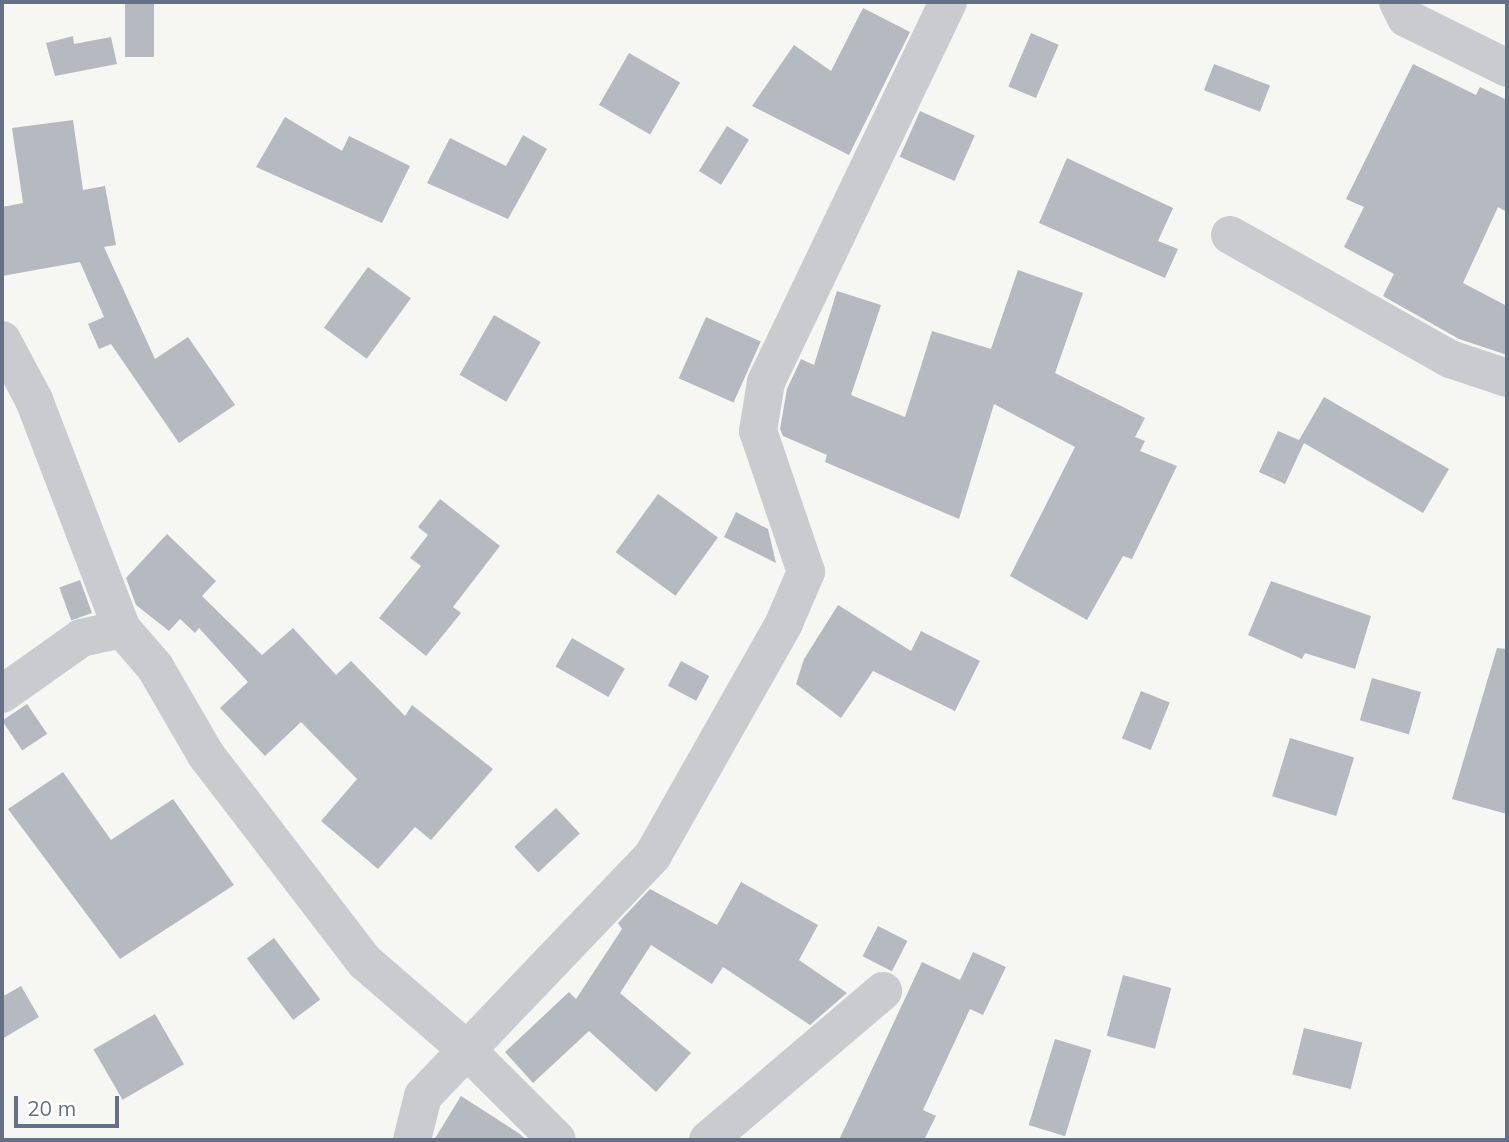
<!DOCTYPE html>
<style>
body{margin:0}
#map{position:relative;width:1509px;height:1142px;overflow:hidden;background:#f6f7f3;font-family:Mulish,sans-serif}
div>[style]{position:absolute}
.building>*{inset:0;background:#b5bac0;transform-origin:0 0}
.street>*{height:38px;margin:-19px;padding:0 19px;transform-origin:19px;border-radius:19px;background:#c9cbcf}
span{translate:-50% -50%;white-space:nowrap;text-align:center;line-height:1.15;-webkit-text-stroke:7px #fff;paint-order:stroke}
.frame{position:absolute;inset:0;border:4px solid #637086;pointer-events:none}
.scale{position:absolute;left:14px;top:1096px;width:105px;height:32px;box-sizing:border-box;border:4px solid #637086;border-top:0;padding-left:9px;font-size:21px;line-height:24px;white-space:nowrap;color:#637086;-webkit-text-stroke:5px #fff;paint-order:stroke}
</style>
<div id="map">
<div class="building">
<i style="left:125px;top:2px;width:29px;height:55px"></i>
<i style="clip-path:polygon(863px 8px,910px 32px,849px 155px,752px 106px,794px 45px,831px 71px)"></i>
<i style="left:1031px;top:33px;width:30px;height:58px;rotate:23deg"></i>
<i style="clip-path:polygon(73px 36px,74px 44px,111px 37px,117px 64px,55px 76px,46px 43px)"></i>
<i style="left:629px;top:53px;width:59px;height:60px;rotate:30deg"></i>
<i style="left:1214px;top:64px;width:60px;height:28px;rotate:21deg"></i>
<i style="clip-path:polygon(1413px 64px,1476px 95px,1480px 87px,1507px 100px,1507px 212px,1498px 207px,1463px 283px,1507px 306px,1507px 355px,1459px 339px,1383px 296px,1394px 274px,1344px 247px,1364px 207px,1346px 199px)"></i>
<i style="left:920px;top:111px;width:60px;height:50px;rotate:24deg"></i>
<i style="clip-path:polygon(285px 117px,342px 151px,349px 136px,410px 166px,382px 223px,256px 167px)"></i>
<i style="clip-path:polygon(73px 120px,83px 190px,105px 186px,116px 245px,104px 247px,155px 359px,188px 337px,235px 405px,179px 443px,111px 344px,99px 349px,88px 324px,104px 317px,80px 262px,2px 276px,2px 207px,23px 203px,12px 128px)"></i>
<i style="left:727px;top:126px;width:26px;height:53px;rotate:32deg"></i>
<i style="clip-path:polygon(523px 135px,547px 149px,508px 219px,427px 183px,450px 138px,506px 166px)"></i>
<i style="clip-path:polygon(1067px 158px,1173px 208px,1158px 241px,1178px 249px,1165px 278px,1039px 223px)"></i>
<i style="left:368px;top:267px;width:53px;height:75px;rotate:36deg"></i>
<i style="clip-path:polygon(1018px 270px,1083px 293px,1055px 373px,1145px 418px,1135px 437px,1145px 441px,1140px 451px,1177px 466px,1132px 559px,1123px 556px,1087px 620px,1010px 576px,1075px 447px,994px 404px,959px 519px,825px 462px,827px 455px,783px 436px,780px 429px,787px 389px,801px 359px,814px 365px,837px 291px,881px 305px,851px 395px,905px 417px,932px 331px,991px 349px)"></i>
<i style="left:494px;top:315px;width:54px;height:69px;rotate:30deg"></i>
<i style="left:706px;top:317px;width:60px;height:67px;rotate:24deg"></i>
<i style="clip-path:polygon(1324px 397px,1449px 469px,1423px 513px,1304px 443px,1285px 484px,1259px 472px,1278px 431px,1299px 440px)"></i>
<i style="left:658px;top:494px;width:74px;height:72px;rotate:36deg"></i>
<i style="clip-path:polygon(440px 499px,500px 546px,453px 607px,461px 613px,426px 656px,379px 618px,421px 566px,410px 558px,428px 535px,418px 527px)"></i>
<i style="clip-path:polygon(736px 512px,768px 529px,776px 563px,724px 537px)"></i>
<i style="clip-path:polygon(167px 534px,216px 581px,202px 596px,262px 655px,293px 628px,336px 675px,351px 661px,405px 716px,412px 705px,493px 769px,431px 840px,415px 827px,378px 869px,321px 821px,357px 779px,301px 722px,265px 756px,220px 708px,248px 682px,199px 628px,195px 633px,180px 619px,169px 631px,136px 605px,126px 578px)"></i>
<i style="left:80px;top:580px;width:35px;height:22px;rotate:70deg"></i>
<i style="clip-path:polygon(1271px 581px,1371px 616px,1355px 669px,1305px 653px,1302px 659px,1248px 635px)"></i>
<i style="clip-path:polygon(838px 605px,911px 651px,921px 631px,980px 661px,955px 711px,873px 671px,841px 718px,796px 684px,804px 659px)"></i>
<i style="left:572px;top:638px;width:61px;height:33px;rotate:30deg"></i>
<i style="clip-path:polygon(1497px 648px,1507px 649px,1507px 814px,1452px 799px)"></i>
<i style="left:681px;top:661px;width:32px;height:28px;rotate:28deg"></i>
<i style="left:1372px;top:678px;width:51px;height:44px;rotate:16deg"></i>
<i style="left:1141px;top:691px;width:31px;height:51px;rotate:22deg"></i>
<i style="left:27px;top:704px;width:36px;height:30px;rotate:56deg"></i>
<i style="left:1290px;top:738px;width:67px;height:61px;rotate:17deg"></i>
<i style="clip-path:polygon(63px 772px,111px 840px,173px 799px,234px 885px,120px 959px,8px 809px)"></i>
<i style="left:556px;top:808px;width:35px;height:57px;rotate:47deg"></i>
<i style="clip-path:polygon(741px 882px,818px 925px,799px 960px,847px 993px,810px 1025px,723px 967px,712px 984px,651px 945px,620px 993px,691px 1053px,656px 1092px,589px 1031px,533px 1083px,505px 1052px,569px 992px,576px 999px,622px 929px,618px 923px,650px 889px,717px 925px)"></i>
<i style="left:878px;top:926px;width:33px;height:34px;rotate:27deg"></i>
<i style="left:274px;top:938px;width:77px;height:34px;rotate:53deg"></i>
<i style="clip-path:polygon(973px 952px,1006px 967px,983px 1015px,970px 1009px,923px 1110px,936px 1116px,924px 1140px,839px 1140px,922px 962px,960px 980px)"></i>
<i style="left:1123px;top:975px;width:50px;height:63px;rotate:15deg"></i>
<i style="clip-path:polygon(21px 986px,39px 1017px,2px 1039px,2px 997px)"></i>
<i style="left:155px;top:1014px;width:58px;height:71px;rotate:60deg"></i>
<i style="left:1304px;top:1028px;width:60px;height:48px;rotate:14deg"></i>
<i style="left:1055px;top:1039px;width:38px;height:90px;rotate:17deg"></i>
<i style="clip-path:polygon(461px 1096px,520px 1134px,526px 1140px,434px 1140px)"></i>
</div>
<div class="street">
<i style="left:1398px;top:2px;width:18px;rotate:63deg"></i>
<i style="left:1406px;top:18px;width:113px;rotate:26.3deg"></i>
<i style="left:1230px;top:235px;width:253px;rotate:29.4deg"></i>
<i style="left:1450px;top:359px;width:60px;rotate:18.4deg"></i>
<i style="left:2px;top:340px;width:68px;rotate:61.9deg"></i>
<i style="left:34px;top:400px;width:245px;rotate:69deg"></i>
<i style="left:122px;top:629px;width:50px;rotate:49deg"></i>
<i style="left:155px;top:667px;width:102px;rotate:59.9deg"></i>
<i style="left:206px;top:755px;width:261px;rotate:52.5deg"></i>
<i style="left:365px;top:962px;width:135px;rotate:40.8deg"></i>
<i style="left:467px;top:1050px;width:127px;rotate:45deg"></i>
<i style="left:2px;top:694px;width:97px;rotate:-35.3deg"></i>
<i style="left:81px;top:638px;width:42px;rotate:-12.4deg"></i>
<i style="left:412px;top:1140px;width:45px;rotate:-76deg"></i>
<i style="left:423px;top:1096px;width:333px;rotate:-46.3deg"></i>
<i style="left:653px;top:855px;width:266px;rotate:-60.5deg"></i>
<i style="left:784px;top:623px;width:56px;rotate:-66.7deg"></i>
<i style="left:806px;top:572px;width:149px;rotate:-108.8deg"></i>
<i style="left:758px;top:431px;width:50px;rotate:-80.7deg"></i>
<i style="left:766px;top:382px;width:421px;rotate:-64.4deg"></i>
<i style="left:708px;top:1140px;width:230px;rotate:-40.4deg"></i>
</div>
<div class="frame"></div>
<div class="scale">20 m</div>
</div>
